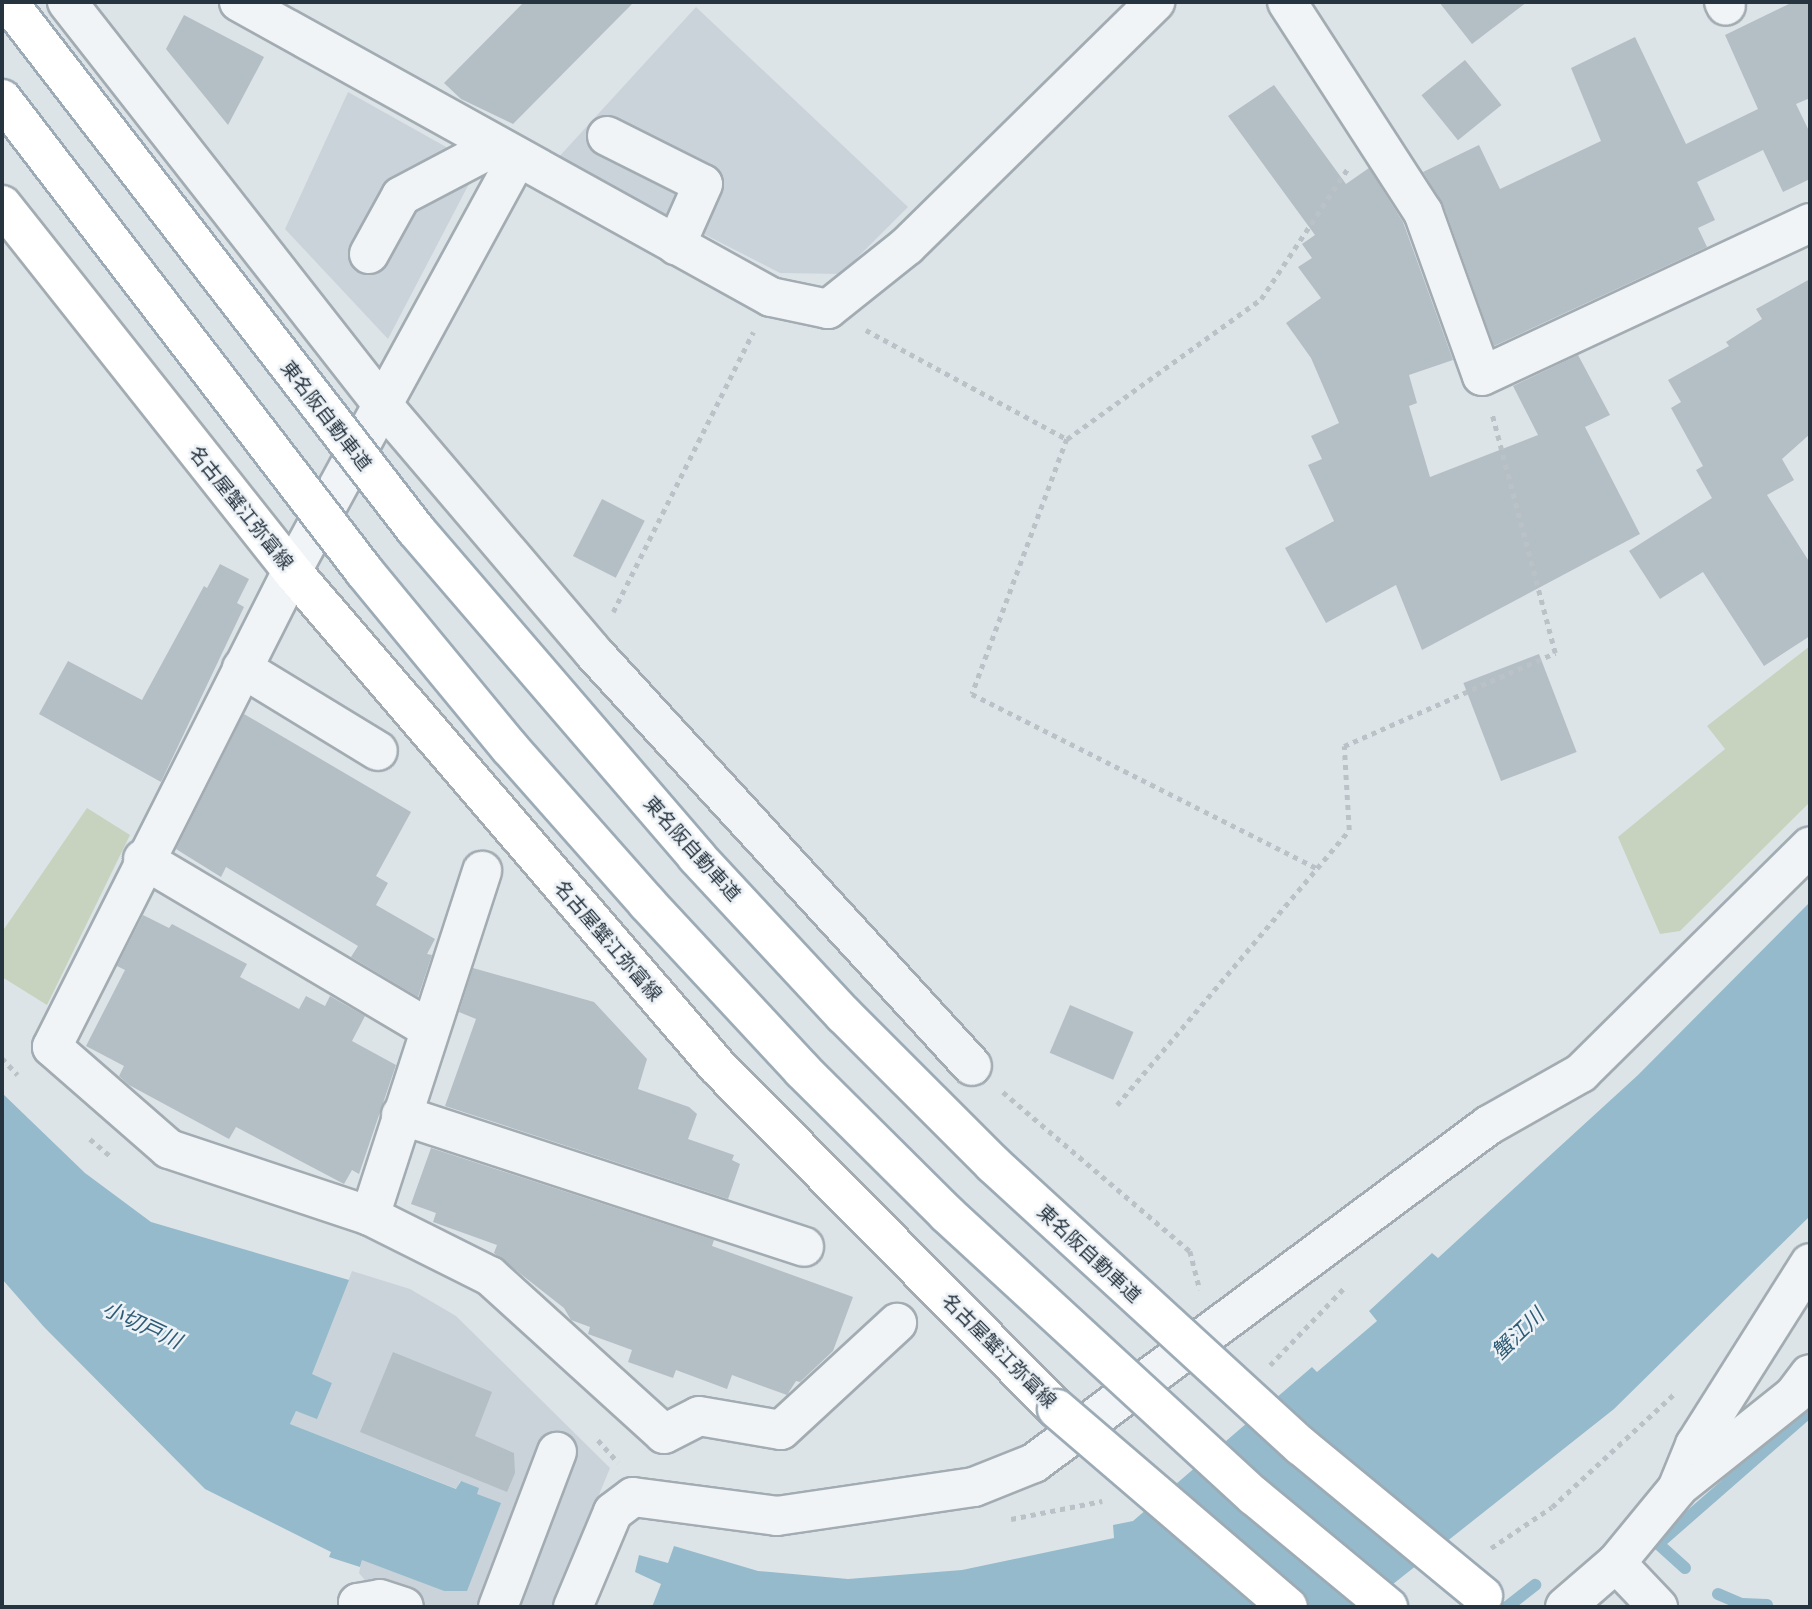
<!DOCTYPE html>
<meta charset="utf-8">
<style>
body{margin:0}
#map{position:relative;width:1812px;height:1609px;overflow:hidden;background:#dde4e8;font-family:"Work Sans","Noto Sans JP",sans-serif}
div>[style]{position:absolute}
.built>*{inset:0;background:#cbd3da}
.green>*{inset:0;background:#c7d3be}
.water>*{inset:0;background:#95bacb}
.stream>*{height:12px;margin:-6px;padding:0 6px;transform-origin:6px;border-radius:6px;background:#95bacb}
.building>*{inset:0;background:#b4bec5;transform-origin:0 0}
.path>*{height:4.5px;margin-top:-2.25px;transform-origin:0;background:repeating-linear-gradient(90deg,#bbc2c7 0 5px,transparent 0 10px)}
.roads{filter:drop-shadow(2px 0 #a2acb2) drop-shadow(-2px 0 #a2acb2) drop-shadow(0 2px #a2acb2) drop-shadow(0 -2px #a2acb2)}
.minor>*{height:38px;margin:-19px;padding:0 19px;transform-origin:19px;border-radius:19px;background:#f0f4f6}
.major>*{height:38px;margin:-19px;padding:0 19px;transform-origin:19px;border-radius:19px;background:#fff}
.bridges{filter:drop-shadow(2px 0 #9cabb5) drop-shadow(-2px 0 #9cabb5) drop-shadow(0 2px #9cabb5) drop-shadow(0 -2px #9cabb5)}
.major-bridge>*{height:38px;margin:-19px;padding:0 19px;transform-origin:19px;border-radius:19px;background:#fff}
.highway-bridge>*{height:38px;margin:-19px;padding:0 19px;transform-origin:19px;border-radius:19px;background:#fff}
span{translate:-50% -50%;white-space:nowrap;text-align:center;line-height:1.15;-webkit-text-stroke:5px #edf2f6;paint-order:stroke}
.street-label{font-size:19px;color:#263440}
.water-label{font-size:21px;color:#2d5c76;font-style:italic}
.frame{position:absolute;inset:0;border:4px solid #263440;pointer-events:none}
</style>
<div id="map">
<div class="built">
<i style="clip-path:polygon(696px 7px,908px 207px,841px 274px,780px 273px,557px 159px)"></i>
<i style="clip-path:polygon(348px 92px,448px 148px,471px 180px,388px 339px,285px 229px)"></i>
<i style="clip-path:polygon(352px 1271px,410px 1289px,456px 1316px,610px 1468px,553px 1607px,387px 1607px,359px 1573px,362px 1559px,444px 1591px,477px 1494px,460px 1481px,457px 1489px,290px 1424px,296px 1411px,317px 1418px,332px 1383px,311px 1374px)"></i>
</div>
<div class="green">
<i style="clip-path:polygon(1810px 646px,1810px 802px,1680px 931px,1660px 934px,1618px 837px,1725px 749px,1707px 726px)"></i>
<i style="clip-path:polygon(87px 808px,130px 835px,47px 1005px,2px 977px,2px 932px)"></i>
</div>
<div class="water">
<i style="clip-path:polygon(1810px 902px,1810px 1216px,1614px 1409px,1364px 1607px,652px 1607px,661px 1584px,635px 1572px,639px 1555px,668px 1563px,674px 1546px,758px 1571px,848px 1579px,962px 1570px,1114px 1538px,1113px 1525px,1133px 1521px,1312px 1367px,1317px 1372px,1377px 1321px,1369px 1311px,1432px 1253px,1438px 1258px,1638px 1075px)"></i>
<i style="clip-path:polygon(2px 1093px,85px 1173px,151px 1222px,349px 1280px,312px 1374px,332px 1383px,317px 1419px,296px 1411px,290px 1424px,456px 1489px,461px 1481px,479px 1488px,477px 1494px,501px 1503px,467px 1591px,444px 1591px,362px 1560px,360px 1567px,329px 1557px,331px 1552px,205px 1489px,44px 1327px,2px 1279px)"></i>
</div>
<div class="stream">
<i style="left:1685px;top:1568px;width:36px;rotate:-138deg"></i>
<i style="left:1658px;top:1544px;width:202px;rotate:-41.2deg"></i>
<i style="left:1718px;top:1594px;width:26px;rotate:23deg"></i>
<i style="left:1742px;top:1604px;width:25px;rotate:2deg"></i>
<i style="left:1507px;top:1607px;width:36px;rotate:-38deg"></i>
</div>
<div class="building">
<i style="clip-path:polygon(524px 2px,634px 2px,513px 124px,461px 99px,444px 83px)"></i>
<i style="clip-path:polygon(1439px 2px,1527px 2px,1472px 44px)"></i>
<i style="clip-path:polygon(1793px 2px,1810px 2px,1810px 98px,1796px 104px,1810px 133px,1810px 179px,1783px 192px,1763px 150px,1697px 182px,1715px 220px,1698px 228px,1707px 247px,1494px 346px,1443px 204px,1423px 172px,1479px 145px,1500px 189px,1601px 141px,1571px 68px,1635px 37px,1686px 144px,1758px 109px,1725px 35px)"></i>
<i style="clip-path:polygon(184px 15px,264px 57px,228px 125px,166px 49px)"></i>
<i style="left:1465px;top:60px;width:58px;height:56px;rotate:51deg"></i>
<i style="clip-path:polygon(1274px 85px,1346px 184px,1369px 168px,1403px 222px,1453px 360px,1409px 375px,1417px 403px,1409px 406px,1430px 477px,1538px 435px,1513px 386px,1578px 355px,1610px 415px,1585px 427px,1640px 534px,1422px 650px,1396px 585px,1326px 623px,1285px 548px,1334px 521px,1308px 465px,1322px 459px,1311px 436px,1339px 423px,1311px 358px,1286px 323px,1321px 298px,1298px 267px,1312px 258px,1302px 244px,1315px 235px,1228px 116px)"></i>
<i style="clip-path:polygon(1810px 279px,1810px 434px,1782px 459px,1794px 480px,1767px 495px,1810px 563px,1810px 636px,1764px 666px,1703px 572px,1660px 599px,1629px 551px,1712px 498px,1696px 470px,1703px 466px,1671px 408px,1681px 402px,1668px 380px,1729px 346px,1726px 342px,1762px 319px,1756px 309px)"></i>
<i style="left:602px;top:499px;width:48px;height:64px;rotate:27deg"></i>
<i style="clip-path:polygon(220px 564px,249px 579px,237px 603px,244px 607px,161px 782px,39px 714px,68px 661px,142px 700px,204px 586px,207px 588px)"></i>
<i style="left:1539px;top:654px;width:105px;height:81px;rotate:69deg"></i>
<i style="clip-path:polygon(244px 714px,411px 812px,376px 876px,388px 883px,376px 905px,435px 939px,427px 954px,432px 955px,418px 997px,351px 957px,358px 946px,226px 867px,221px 877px,176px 849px)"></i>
<i style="clip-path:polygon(143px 915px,169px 928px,172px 924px,247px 964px,240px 977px,299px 1009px,306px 996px,325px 1006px,330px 996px,365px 1016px,352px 1041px,396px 1065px,359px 1174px,352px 1170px,344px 1184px,236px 1127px,229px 1139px,129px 1085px,119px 1076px,124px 1066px,86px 1046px,125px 970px,117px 966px)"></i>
<i style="clip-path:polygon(473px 968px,594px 1002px,647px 1059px,638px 1089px,689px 1107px,697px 1114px,688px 1139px,734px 1155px,732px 1160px,740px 1164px,728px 1199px,445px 1106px,476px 1019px,459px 1012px)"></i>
<i style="left:1070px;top:1005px;width:69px;height:52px;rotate:23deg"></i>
<i style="clip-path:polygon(431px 1148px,714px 1240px,712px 1246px,853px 1297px,833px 1351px,800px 1382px,796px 1381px,787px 1395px,732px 1375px,727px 1389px,676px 1370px,673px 1378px,628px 1362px,632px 1350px,588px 1334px,590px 1327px,571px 1320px,564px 1308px,494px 1253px,497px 1245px,433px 1222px,436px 1213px,411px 1204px)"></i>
<i style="clip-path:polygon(393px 1352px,492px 1392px,475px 1436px,514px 1453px,515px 1473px,507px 1492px,360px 1432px)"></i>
</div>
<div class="path">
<i style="left:866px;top:330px;width:229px;rotate:28.5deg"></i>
<i style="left:1067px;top:439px;width:239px;rotate:-35.8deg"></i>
<i style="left:1261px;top:299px;width:157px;rotate:-56.4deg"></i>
<i style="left:1067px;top:439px;width:272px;rotate:110.4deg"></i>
<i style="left:972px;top:694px;width:386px;rotate:26.8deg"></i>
<i style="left:613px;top:612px;width:313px;rotate:-63.4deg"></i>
<i style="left:2px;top:1058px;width:23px;rotate:47deg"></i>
<i style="left:1003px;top:1092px;width:245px;rotate:40.4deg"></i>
<i style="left:1190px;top:1251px;width:40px;rotate:75.6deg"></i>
<i style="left:1117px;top:1105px;width:360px;rotate:-49.8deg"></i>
<i style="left:1349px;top:830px;width:84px;rotate:-93.4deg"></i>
<i style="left:1344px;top:746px;width:231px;rotate:-23.8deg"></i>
<i style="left:1555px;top:653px;width:247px;rotate:-104.8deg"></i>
<i style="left:90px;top:1139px;width:26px;rotate:40deg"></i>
<i style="left:1270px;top:1365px;width:107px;rotate:-46.1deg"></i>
<i style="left:598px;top:1440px;width:30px;rotate:48deg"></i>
<i style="left:1011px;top:1519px;width:93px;rotate:-11.2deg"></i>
<i style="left:1491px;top:1548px;width:73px;rotate:-33.9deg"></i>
<i style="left:1552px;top:1507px;width:169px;rotate:-42.8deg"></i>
</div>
<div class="roads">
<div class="minor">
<i style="left:67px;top:2px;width:511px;rotate:51.92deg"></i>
<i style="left:382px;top:404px;width:326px;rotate:49.6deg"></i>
<i style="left:593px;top:652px;width:561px;rotate:47.53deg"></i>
<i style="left:239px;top:2px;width:608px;rotate:29.01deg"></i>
<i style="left:771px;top:297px;width:58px;rotate:11.9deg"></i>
<i style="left:828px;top:309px;width:101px;rotate:-38.6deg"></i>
<i style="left:907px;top:246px;width:348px;rotate:-44.5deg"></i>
<i style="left:1287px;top:2px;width:250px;rotate:57.1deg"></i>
<i style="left:1423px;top:212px;width:174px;rotate:70.2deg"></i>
<i style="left:1482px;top:376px;width:362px;rotate:-25deg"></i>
<i style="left:1724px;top:2px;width:4px;rotate:63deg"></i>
<i style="left:607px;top:136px;width:107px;rotate:26.6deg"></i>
<i style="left:703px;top:184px;width:67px;rotate:113.9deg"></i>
<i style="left:517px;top:158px;width:470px;rotate:118.6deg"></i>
<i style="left:292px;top:571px;width:533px;rotate:116.76deg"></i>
<i style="left:52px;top:1047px;width:155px;rotate:41.1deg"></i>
<i style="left:169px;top:1149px;width:212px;rotate:18.4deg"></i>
<i style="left:370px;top:1216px;width:134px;rotate:26.6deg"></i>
<i style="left:490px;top:1276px;width:235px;rotate:42.2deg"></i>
<i style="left:664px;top:1434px;width:39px;rotate:-27deg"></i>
<i style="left:699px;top:1416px;width:83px;rotate:9.7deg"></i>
<i style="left:781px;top:1430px;width:158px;rotate:-42.7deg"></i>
<i style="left:369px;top:254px;width:66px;rotate:-61.1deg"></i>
<i style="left:401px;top:196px;width:107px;rotate:-27.8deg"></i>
<i style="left:242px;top:668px;width:159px;rotate:31.4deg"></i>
<i style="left:143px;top:859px;width:331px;rotate:30.7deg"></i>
<i style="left:401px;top:1115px;width:424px;rotate:18.1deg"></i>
<i style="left:370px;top:1216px;width:363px;rotate:-72deg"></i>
<i style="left:1681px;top:1485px;width:144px;rotate:-38.5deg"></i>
<i style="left:1794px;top:1395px;width:26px;rotate:-53deg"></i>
<i style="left:1616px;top:1563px;width:61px;rotate:46.3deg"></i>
<i style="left:361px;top:1607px;width:5px;rotate:-127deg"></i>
<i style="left:358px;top:1603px;width:22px;rotate:-10deg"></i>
<i style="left:380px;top:1599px;width:25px;rotate:18deg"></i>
<i style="left:498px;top:1607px;width:166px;rotate:-69.2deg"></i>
<i style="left:573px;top:1607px;width:103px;rotate:-67.2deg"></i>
<i style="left:613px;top:1512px;width:25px;rotate:-37deg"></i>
<i style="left:633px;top:1497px;width:145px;rotate:7.5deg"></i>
<i style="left:777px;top:1516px;width:199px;rotate:-8.4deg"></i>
<i style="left:974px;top:1487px;width:65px;rotate:-21.8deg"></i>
<i style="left:1034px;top:1463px;width:567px;rotate:-36.61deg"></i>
<i style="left:1489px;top:1125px;width:106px;rotate:-29.5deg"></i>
<i style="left:1581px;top:1073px;width:322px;rotate:-44.7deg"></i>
<i style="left:1565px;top:1607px;width:67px;rotate:-40.8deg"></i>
<i style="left:1616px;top:1563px;width:96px;rotate:-50.5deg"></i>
<i style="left:1677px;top:1489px;width:48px;rotate:-67.8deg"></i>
<i style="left:1695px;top:1445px;width:215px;rotate:-57.7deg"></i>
</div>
<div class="major">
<i style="left:2px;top:205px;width:467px;rotate:51.6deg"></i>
<i style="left:292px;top:571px;width:652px;rotate:49.35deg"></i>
<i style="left:717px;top:1066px;width:483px;rotate:45.3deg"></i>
</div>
</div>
<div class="bridges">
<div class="major-bridge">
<i style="left:1057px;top:1409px;width:304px;rotate:40.6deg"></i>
</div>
<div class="highway-bridge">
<i style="left:8px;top:2px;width:667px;rotate:52.31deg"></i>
<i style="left:416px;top:530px;width:430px;rotate:49.3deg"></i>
<i style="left:696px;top:856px;width:217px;rotate:47.1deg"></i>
<i style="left:844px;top:1015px;width:211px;rotate:45deg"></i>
<i style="left:993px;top:1164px;width:418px;rotate:42.5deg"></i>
<i style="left:1301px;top:1446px;width:236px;rotate:39.5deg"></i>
<i style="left:2px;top:99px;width:595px;rotate:52.51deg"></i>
<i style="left:364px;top:571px;width:229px;rotate:50.5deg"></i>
<i style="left:510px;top:748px;width:207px;rotate:48.5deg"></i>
<i style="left:647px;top:903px;width:228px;rotate:47.1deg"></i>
<i style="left:802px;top:1070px;width:204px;rotate:44.8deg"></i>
<i style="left:947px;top:1214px;width:417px;rotate:42.6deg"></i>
<i style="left:1254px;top:1496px;width:174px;rotate:39.6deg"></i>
</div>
</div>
<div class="street-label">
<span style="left:326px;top:416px;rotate:52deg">東名阪自動車道</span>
<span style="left:241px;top:508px;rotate:51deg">名古屋蟹江弥富線</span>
<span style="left:692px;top:849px;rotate:48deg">東名阪自動車道</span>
<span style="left:608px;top:941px;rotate:49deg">名古屋蟹江弥富線</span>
<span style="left:1089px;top:1254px;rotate:43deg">東名阪自動車道</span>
<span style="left:999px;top:1351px;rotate:45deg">名古屋蟹江弥富線</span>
</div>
<div class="water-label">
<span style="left:142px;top:1325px;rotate:25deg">小切戸川</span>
<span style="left:1518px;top:1334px;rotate:-44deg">蟹江川</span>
</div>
<div class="frame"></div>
</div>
